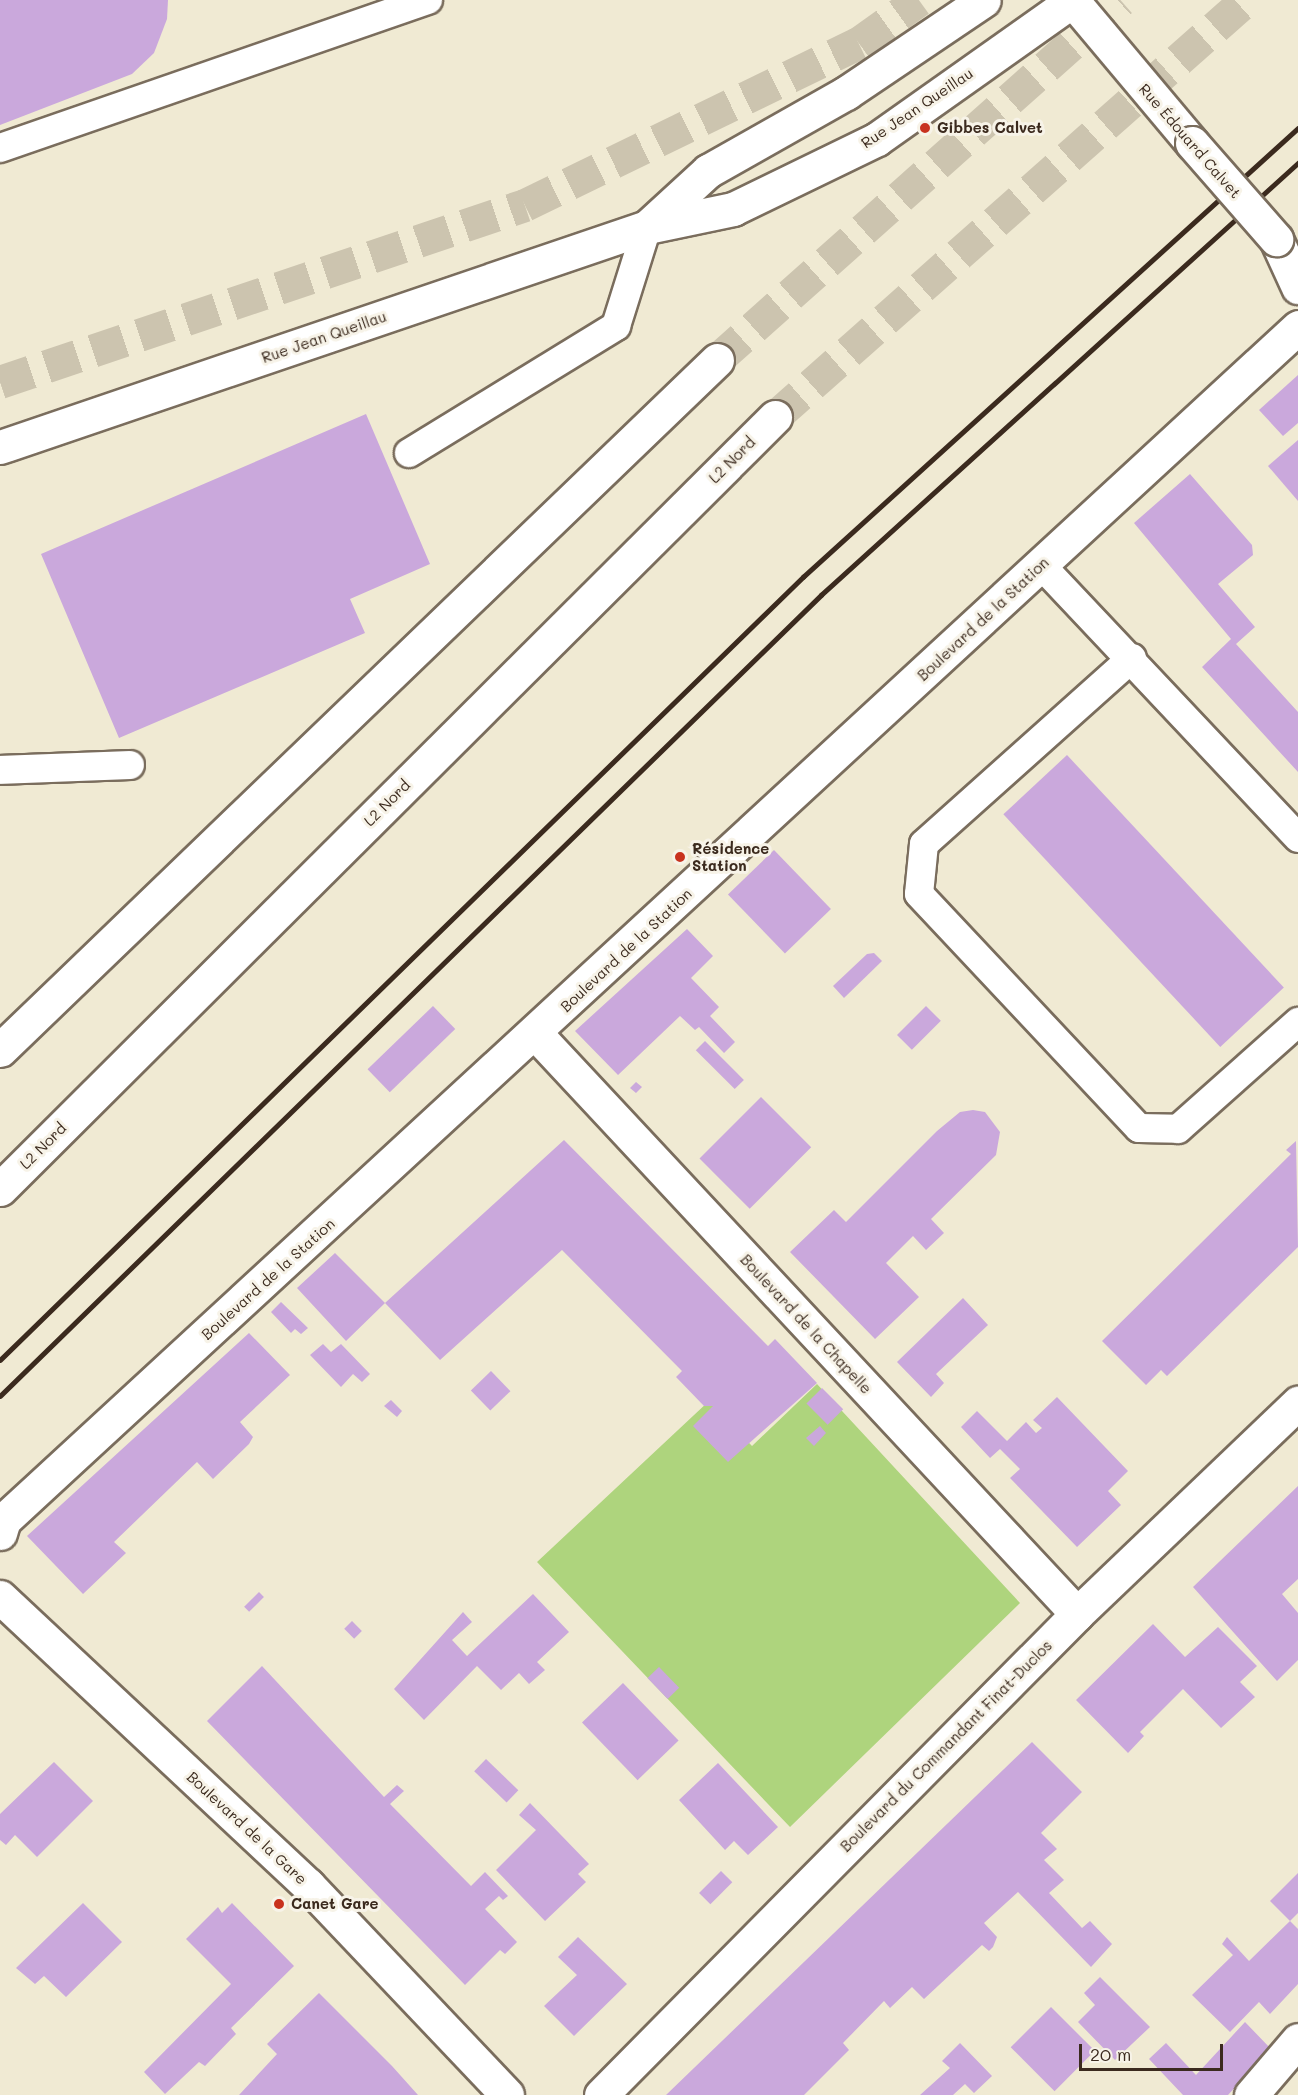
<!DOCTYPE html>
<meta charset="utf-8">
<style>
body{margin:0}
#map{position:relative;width:1298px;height:2095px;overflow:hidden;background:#f0ead3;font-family:Mali,sans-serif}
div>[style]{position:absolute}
.green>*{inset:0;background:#aed47d}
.building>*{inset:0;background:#caa8dc;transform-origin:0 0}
.motorway-tunnel>*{height:33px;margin-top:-16.5px;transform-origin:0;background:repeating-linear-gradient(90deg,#ccc4af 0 33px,transparent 0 49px)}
.roads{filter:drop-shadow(2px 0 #7a6d5d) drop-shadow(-2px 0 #7a6d5d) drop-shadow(0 2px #7a6d5d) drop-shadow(0 -2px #7a6d5d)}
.service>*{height:28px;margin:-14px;padding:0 14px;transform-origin:14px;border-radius:14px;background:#fff}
.minor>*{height:33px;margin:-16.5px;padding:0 16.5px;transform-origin:16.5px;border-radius:16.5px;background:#fff}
.secondary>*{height:33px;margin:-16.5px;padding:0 16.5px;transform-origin:16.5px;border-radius:16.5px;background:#fff}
.motorway>*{height:33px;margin:-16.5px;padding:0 16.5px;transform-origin:16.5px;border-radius:16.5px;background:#fff}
.rail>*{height:4.5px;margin:-2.25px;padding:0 2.25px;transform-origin:2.25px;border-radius:2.25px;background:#3b2a1e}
.bridges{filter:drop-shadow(2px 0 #7a6d5d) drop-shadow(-2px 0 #7a6d5d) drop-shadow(0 2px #7a6d5d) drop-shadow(0 -2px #7a6d5d)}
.minor-bridge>*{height:33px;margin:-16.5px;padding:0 16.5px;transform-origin:16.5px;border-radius:16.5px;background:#fff}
.dots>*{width:16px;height:16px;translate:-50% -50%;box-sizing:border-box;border:3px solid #f7f3e8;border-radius:50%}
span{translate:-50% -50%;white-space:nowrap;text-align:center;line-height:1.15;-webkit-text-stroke:6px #f7f3e8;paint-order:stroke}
.street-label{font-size:15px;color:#3b2a1e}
.poi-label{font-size:15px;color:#3b2a1e;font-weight:700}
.left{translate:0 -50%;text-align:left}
.scale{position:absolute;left:1079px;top:2044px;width:144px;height:27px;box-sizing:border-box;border:3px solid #3b2a1e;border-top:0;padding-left:8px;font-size:18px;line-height:21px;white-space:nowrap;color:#3b2a1e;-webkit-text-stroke:4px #f7f3e8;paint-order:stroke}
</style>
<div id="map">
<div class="green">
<i style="clip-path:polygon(817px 1384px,1020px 1603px,790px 1827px,537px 1562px,709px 1401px,752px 1446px)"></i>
</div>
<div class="building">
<i style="clip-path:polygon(0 0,168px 0,167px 19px,154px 53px,132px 74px,0 125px)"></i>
<i style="clip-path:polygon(1298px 375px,1298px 423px,1283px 436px,1259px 410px)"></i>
<i style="clip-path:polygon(366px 414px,430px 564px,350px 599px,365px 633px,119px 738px,41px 554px)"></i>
<i style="clip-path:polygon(1298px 440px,1298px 501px,1268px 466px)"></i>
<i style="clip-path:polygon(1190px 474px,1252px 545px,1253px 555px,1218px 584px,1255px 627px,1236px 644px,1298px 712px,1298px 772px,1202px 667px,1231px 639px,1134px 523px)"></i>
<i style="left:1067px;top:755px;width:318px;height:87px;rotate:47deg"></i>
<i style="left:774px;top:850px;width:82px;height:64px;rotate:46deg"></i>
<i style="clip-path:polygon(687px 929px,713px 956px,691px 978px,719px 1007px,710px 1016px,735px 1042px,724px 1053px,699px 1027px,695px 1030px,680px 1016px,618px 1075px,575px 1031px)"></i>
<i style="clip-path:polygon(874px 953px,882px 961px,844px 998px,833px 986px,867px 954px)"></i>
<i style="left:433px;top:1006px;width:32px;height:91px;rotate:46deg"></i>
<i style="left:926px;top:1006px;width:21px;height:41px;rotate:45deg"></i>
<i style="left:705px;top:1041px;width:55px;height:13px;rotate:45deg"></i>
<i style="clip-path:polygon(636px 1082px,642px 1087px,636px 1093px,630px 1088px)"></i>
<i style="left:761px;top:1097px;width:71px;height:87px;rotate:45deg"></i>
<i style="clip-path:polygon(973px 1110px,985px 1112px,1000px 1132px,996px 1155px,931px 1219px,944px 1233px,926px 1250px,913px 1236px,886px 1263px,919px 1297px,875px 1339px,790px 1252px,834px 1210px,846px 1222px,937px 1131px,960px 1112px)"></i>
<i style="clip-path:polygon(564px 1140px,768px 1346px,775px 1339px,817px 1383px,728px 1462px,693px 1426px,713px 1406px,704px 1406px,676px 1377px,682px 1371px,562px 1250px,440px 1360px,385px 1303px,346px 1341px,297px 1288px,335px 1253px,385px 1303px)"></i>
<i style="clip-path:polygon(1296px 1141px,1298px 1247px,1167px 1376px,1161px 1370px,1146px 1385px,1102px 1341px,1291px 1154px,1286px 1150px)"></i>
<i style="clip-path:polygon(963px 1298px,988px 1325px,936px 1374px,944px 1383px,931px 1397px,897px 1362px)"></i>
<i style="clip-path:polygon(281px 1302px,308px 1328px,301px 1334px,295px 1329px,291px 1333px,271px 1312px)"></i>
<i style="clip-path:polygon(249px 1333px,290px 1375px,240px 1422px,253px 1437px,249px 1444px,213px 1479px,197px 1462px,114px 1542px,126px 1553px,83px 1594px,27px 1536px)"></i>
<i style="clip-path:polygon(323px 1344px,331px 1352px,341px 1344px,370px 1374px,362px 1382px,353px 1374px,341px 1387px,310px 1355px)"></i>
<i style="left:491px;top:1371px;width:28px;height:28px;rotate:46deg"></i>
<i style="left:822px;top:1388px;width:30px;height:22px;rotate:45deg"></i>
<i style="clip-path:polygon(1057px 1397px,1128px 1471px,1108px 1491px,1121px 1505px,1077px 1547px,1010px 1478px,1020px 1469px,1000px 1449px,990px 1458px,961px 1427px,977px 1411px,1007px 1441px,1026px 1422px,1036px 1433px,1042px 1428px,1033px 1420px)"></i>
<i style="clip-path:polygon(391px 1400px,402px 1411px,397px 1417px,384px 1406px)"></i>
<i style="clip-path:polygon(820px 1426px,826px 1433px,814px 1446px,806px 1438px)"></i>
<i style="clip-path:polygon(1298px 1486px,1298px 1579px,1282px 1594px,1298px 1613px,1298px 1660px,1277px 1681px,1193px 1587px)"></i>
<i style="left:259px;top:1592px;width:7px;height:21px;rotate:45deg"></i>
<i style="clip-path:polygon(533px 1594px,569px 1632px,537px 1662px,545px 1670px,529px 1684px,519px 1673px,501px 1690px,477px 1666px,424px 1720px,394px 1689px,463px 1612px,472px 1622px,452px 1640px,467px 1656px)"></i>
<i style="left:352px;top:1621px;width:14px;height:11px;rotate:45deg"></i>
<i style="clip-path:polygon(1153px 1624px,1185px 1657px,1218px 1627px,1257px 1666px,1240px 1682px,1255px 1697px,1221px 1728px,1183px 1689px,1140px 1732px,1144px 1736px,1128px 1753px,1076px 1700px)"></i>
<i style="clip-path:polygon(262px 1666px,384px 1797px,397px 1785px,404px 1791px,390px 1804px,471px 1886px,485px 1872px,508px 1896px,503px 1900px,499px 1896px,485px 1909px,517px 1942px,505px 1954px,500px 1950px,465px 1985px,207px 1721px)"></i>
<i style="left:659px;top:1667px;width:29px;height:16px;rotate:46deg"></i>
<i style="left:623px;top:1683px;width:80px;height:57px;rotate:46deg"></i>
<i style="clip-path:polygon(1032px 1742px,1082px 1792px,1041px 1833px,1057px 1849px,1044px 1860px,1064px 1880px,1049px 1893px,1082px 1928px,1090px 1921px,1112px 1944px,1091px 1967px,1018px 1892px,984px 1923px,997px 1937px,993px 1947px,989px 1951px,982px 1945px,924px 1999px,912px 1987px,890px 2008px,884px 2001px,843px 2043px,849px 2050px,804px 2095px,666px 2095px)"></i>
<i style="left:486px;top:1759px;width:45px;height:17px;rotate:44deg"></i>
<i style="clip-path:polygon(54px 1762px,93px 1801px,37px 1857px,15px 1835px,6px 1845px,0 1840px,0 1814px)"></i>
<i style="clip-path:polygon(718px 1763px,778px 1827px,748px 1855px,734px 1841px,725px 1850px,679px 1800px)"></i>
<i style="clip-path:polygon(530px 1803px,589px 1864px,578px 1874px,586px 1882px,545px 1921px,496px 1870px,536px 1830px,519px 1815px)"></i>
<i style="left:721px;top:1871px;width:16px;height:31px;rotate:45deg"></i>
<i style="clip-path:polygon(1298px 1873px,1298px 1913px,1290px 1921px,1298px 1929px,1298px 1984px,1270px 2014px,1259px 2002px,1230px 2032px,1192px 1995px,1233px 1955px,1222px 1944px,1227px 1937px,1249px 1961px,1290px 1921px,1270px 1901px)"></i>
<i style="clip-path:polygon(83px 1903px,122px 1942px,66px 1997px,44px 1976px,35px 1984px,16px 1968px)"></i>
<i style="clip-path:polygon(232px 1903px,294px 1966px,231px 2028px,236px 2034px,205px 2066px,199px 2062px,165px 2094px,144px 2072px,231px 1984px,186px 1939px,218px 1907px,222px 1913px)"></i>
<i style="clip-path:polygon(578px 1937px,627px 1984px,574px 2036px,544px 2006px,577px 1975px,558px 1957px)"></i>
<i style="clip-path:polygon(1100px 1977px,1150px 2027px,1115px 2060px,1078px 2022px,1095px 2005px,1084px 1993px)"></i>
<i style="clip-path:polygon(319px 1993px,392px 2066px,418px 2095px,239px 2095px,277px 2054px,267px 2044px)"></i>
<i style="left:1051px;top:2007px;width:62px;height:57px;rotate:45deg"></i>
<i style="clip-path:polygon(1245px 2022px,1271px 2049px,1228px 2095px,1183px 2095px,1149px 2059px,1166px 2043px,1196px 2075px)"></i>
<i style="clip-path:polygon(960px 2043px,992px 2076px,974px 2093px,965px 2084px,953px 2095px,920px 2095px,950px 2068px,942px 2061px)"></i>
</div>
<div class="motorway-tunnel">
<i style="left:717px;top:360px;width:541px;rotate:-41.7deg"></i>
<i style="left:0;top:382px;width:554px;rotate:-18.63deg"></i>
<i style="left:525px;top:205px;width:371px;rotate:-25.9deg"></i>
<i style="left:859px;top:43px;width:74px;rotate:-35.6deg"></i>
<i style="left:775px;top:417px;width:629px;rotate:-41.52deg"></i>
</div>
<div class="roads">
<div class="service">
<i style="left:0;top:148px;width:453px;rotate:-19.1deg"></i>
<i style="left:409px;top:453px;width:243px;rotate:-31.5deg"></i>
<i style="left:616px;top:326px;width:104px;rotate:-72.6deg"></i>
<i style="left:1041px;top:565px;width:375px;rotate:46.7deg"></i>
<i style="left:1132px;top:658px;width:279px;rotate:138.2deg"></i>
<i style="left:924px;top:844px;width:50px;rotate:95.7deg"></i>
<i style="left:919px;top:894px;width:321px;rotate:46.8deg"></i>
<i style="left:1139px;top:1128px;width:39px;rotate:1deg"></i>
<i style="left:1178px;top:1129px;width:161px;rotate:-41.7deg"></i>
<i style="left:0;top:770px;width:130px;rotate:-2.2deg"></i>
</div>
<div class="minor">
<i style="left:1072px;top:0;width:187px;rotate:50deg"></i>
<i style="left:1276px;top:239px;width:53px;rotate:65.4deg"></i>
<i style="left:536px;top:1034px;width:793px;rotate:46.99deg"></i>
<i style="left:0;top:1533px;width:14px;rotate:-73deg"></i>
<i style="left:4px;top:1520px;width:1760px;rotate:-42.67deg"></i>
<i style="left:0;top:1597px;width:422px;rotate:43.1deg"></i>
<i style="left:308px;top:1885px;width:289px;rotate:46.5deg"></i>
<i style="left:601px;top:2095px;width:677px;rotate:-45.3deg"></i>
<i style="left:1077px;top:1614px;width:306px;rotate:-43.7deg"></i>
<i style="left:1251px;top:2095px;width:72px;rotate:-49.5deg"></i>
</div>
<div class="secondary">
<i style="left:647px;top:227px;width:83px;rotate:-42.6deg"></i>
<i style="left:708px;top:171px;width:159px;rotate:-29.5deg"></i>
<i style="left:846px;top:93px;width:166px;rotate:-34deg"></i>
<i style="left:0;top:447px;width:683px;rotate:-18.78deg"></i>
<i style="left:647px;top:227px;width:88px;rotate:-11.8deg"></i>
<i style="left:733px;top:209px;width:160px;rotate:-25.9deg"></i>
<i style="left:877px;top:139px;width:240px;rotate:-35.3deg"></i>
</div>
<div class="motorway">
<i style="left:0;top:1050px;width:995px;rotate:-43.9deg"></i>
<i style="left:0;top:1189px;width:1094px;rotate:-44.89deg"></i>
</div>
</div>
<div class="rail">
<i style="left:0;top:1360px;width:1122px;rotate:-44.28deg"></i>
<i style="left:803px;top:577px;width:668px;rotate:-42.21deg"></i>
<i style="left:0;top:1396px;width:1147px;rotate:-44.29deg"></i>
<i style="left:821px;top:595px;width:644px;rotate:-42.17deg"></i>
</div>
<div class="bridges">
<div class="minor-bridge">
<i style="left:1192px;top:143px;width:128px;rotate:48.8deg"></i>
</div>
</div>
<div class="dots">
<i style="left:925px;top:128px;background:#c8321e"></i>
<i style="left:680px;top:857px;background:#c8321e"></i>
<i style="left:279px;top:1904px;background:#c8321e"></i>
</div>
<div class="street-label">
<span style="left:917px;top:108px;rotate:-34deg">Rue Jean Queillau</span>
<span style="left:1190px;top:141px;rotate:49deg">Rue Édouard Calvet</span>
<span style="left:324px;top:337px;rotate:-19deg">Rue Jean Queillau</span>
<span style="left:732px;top:460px;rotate:-45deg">L2 Nord</span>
<span style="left:983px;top:619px;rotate:-43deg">Boulevard de la Station</span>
<span style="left:387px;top:803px;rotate:-45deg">L2 Nord</span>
<span style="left:626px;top:950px;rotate:-43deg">Boulevard de la Station</span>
<span style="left:43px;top:1146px;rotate:-45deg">L2 Nord</span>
<span style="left:268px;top:1279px;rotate:-42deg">Boulevard de la Station</span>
<span style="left:806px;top:1324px;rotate:47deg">Boulevard de la Chapelle</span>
<span style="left:946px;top:1746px;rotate:-45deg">Boulevard du Commandant Finat-Duclos</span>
<span style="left:247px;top:1828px;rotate:43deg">Boulevard de la Gare</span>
</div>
<div class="poi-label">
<span class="left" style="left:937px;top:128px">Gibbes Calvet</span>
<span class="left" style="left:692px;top:857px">Résidence<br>Station</span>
<span class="left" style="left:291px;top:1904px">Canet Gare</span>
</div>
<div class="scale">20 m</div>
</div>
